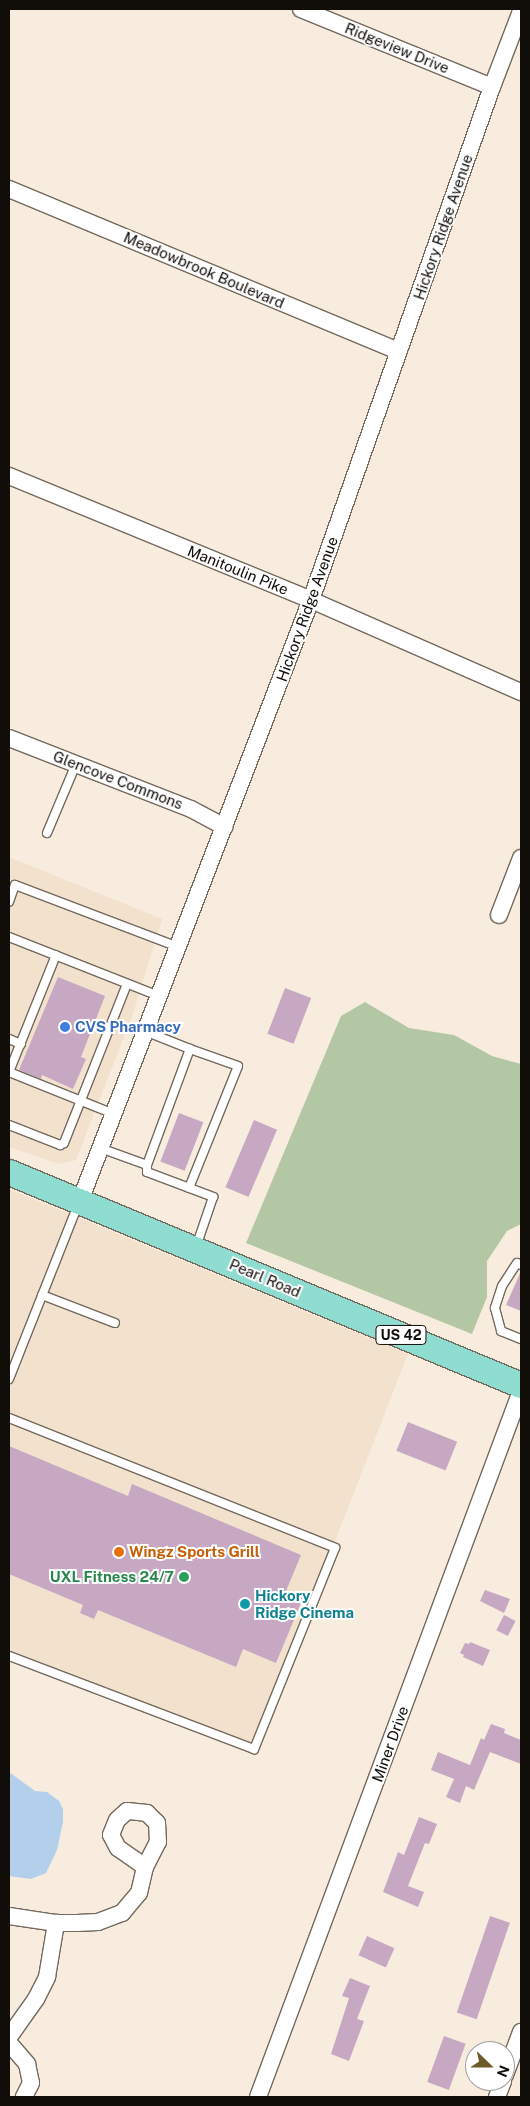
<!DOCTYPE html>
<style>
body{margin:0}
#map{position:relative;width:530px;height:2106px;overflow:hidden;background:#f8ecde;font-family:"Public Sans",sans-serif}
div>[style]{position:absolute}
.built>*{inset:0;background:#f2e1cd}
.forest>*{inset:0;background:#b4c7a5}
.water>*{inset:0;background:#b2d0ec}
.building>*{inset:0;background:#c6a8c3;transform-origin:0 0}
.roads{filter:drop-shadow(1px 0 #73695d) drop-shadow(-1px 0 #73695d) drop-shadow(0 1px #73695d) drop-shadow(0 -1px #73695d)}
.service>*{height:8px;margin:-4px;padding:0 4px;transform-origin:4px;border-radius:4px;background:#fff}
.minor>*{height:16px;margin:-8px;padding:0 8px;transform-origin:8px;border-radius:8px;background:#fff}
.primary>*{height:25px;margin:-12.5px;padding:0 12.5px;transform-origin:12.5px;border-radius:12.5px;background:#8fdcd1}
.dots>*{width:14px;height:14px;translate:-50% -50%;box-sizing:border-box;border:2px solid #fff;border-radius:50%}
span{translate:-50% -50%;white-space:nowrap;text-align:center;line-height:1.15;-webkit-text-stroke:4px #fff;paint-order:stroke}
.shield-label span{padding:1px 4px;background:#fff;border:1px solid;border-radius:4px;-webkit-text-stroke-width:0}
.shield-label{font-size:14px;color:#110d09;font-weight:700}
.street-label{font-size:15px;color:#110d09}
.shop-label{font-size:15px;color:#366cbe;font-weight:700}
.left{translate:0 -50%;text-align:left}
.food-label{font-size:15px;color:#c56008;font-weight:700}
.leisure-label{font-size:15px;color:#27864d;font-weight:700}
.right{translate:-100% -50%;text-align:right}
.culture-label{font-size:15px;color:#0d838f;font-weight:700}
.frame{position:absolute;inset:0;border:10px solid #110d09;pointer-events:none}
.north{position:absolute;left:465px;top:2041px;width:50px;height:50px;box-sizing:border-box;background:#fff;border:1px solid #a09e9d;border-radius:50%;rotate:112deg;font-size:14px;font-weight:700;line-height:20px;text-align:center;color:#110d09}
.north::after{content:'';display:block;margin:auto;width:18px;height:22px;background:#6d5c2a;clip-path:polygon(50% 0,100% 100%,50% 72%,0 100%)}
</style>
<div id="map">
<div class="built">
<i style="clip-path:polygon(9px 857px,162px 919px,133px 1014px,76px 1160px,59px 1164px,9px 1147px)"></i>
<i style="clip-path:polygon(9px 1189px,408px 1354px,254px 1749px,9px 1657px)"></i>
</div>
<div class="forest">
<i style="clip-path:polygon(365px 1002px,409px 1028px,454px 1035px,492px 1056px,521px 1064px,521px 1224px,507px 1231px,487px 1261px,487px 1297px,472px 1334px,246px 1243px,341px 1016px)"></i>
</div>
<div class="water">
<i style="clip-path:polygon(9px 1772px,35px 1791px,47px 1792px,59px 1801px,63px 1809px,63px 1822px,57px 1850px,46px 1873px,31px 1879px,9px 1876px)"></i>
</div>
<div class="building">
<i style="clip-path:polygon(58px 977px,105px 996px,81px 1057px,86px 1059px,73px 1089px,42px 1075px,41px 1079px,19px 1070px)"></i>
<i style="left:285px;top:988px;width:28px;height:49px;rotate:21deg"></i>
<i style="left:179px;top:1113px;width:26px;height:52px;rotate:21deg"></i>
<i style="left:254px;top:1120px;width:25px;height:73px;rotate:23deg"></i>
<i style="clip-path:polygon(521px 1271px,521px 1311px,506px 1305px)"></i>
<i style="left:408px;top:1422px;width:53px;height:31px;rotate:22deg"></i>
<i style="clip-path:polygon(9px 1446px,128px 1496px,132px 1484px,301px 1555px,286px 1591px,303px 1598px,276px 1663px,243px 1649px,236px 1667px,98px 1610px,94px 1619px,80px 1613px,83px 1605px,9px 1574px)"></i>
<i style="clip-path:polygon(485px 1590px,510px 1599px,504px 1613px,480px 1601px)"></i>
<i style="left:504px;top:1615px;width:13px;height:17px;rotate:27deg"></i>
<i style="clip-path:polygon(470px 1642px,490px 1650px,483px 1666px,463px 1657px,464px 1655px,460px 1653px,465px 1643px,469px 1644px)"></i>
<i style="clip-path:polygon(491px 1724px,505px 1729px,504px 1733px,521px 1740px,521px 1764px,490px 1752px,474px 1790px,466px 1786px,460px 1803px,446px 1797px,454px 1779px,431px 1770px,438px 1752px,470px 1765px,481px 1738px,484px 1740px)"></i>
<i style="clip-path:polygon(419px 1817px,437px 1824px,429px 1844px,425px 1843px,408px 1886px,424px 1892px,418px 1907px,383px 1892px,398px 1852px,404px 1855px)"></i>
<i style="left:490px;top:1916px;width:21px;height:102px;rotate:19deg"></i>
<i style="left:367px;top:1936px;width:30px;height:21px;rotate:24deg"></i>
<i style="clip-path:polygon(350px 1978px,370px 1986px,357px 2019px,364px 2021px,349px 2061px,331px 2054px,349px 1998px,342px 1996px)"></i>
<i style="left:444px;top:2036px;width:23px;height:49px;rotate:20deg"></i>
</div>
<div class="roads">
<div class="service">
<i style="left:47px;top:833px;width:75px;rotate:-67.2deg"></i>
<i style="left:9px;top:902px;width:18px;rotate:-71deg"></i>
<i style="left:15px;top:885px;width:174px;rotate:20.8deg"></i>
<i style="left:9px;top:937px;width:161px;rotate:21.5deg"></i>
<i style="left:9px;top:1039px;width:13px;rotate:23deg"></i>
<i style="left:9px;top:1072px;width:126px;rotate:-68.1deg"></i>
<i style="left:9px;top:1072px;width:113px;rotate:21.8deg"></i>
<i style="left:9px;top:1125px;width:55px;rotate:21.4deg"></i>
<i style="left:60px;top:1145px;width:4px;rotate:-27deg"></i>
<i style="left:64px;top:1143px;width:171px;rotate:-68.4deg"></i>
<i style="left:100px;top:1148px;width:50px;rotate:19.9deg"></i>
<i style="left:147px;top:1165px;width:124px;rotate:-69.7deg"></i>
<i style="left:190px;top:1049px;width:48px;rotate:-158.2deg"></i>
<i style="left:147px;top:1165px;width:7px;rotate:90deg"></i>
<i style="left:147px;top:1172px;width:71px;rotate:20.7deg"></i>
<i style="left:213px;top:1197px;width:53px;rotate:108.8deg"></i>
<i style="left:189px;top:1188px;width:131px;rotate:-68.1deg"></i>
<i style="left:238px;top:1066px;width:51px;rotate:-160.5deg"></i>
<i style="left:521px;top:1265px;width:4px;rotate:-153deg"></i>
<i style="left:517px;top:1263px;width:27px;rotate:123deg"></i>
<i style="left:502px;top:1286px;width:23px;rotate:108deg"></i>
<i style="left:495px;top:1308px;width:24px;rotate:75deg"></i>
<i style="left:501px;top:1331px;width:22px;rotate:22deg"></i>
<i style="left:42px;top:1295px;width:78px;rotate:21deg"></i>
<i style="left:9px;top:1379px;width:187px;rotate:-68.4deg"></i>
<i style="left:9px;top:1418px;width:351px;rotate:21.7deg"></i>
<i style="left:335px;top:1548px;width:217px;rotate:111.9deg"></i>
<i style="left:254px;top:1749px;width:262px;rotate:-159.2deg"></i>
</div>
<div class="minor">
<i style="left:301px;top:9px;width:206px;rotate:22.2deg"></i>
<i style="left:9px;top:189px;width:422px;rotate:22.6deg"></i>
<i style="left:9px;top:476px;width:326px;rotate:22.3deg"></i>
<i style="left:311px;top:600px;width:229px;rotate:23.7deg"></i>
<i style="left:9px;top:738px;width:195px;rotate:21.3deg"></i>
<i style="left:191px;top:809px;width:38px;rotate:28deg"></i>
<i style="left:499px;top:915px;width:61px;rotate:-68.9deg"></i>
<i style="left:80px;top:1201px;width:644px;rotate:-68.98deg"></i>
<i style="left:311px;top:600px;width:544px;rotate:-70.57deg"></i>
<i style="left:492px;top:87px;width:81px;rotate:-69.1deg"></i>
<i style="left:9px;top:1916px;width:48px;rotate:8.5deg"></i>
<i style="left:56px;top:1923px;width:21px"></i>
<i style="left:77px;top:1923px;width:21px;rotate:-3deg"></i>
<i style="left:98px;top:1922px;width:26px;rotate:-21deg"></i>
<i style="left:122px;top:1913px;width:26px;rotate:-50deg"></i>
<i style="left:139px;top:1893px;width:27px;rotate:-77deg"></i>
<i style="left:145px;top:1867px;width:28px;rotate:-63deg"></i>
<i style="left:158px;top:1842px;width:19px;rotate:-93deg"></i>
<i style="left:157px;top:1823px;width:14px;rotate:-135deg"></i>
<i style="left:147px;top:1813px;width:20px;rotate:-174deg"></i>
<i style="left:127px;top:1811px;width:13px;rotate:138deg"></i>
<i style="left:117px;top:1820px;width:16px;rotate:112deg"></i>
<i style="left:111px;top:1835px;width:15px;rotate:62deg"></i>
<i style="left:118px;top:1848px;width:33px;rotate:35deg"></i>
<i style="left:9px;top:2037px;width:47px;rotate:-54.6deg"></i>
<i style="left:36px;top:1999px;width:25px;rotate:-63deg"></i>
<i style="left:47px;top:1977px;width:55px;rotate:-80.5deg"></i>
<i style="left:9px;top:2043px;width:28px;rotate:49deg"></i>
<i style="left:27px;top:2064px;width:19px;rotate:78deg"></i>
<i style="left:31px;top:2083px;width:16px;rotate:117deg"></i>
<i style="left:505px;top:2075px;width:46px;rotate:-69.6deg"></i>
<i style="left:258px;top:2097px;width:753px;rotate:-69.57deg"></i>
<i style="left:497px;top:2097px;width:17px;rotate:-69deg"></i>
</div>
<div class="primary">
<i style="left:9px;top:1172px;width:555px;rotate:22.59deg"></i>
</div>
</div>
<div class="dots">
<i style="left:65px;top:1027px;background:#3f7fe0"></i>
<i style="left:119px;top:1552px;background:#e8710a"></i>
<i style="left:184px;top:1577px;background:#2e9e5b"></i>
<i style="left:245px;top:1604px;background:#0f9aa8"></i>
</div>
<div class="shield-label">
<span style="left:401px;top:1335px">US 42</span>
</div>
<div class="street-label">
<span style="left:397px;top:48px;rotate:22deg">Ridgeview Drive</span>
<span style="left:443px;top:227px;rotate:-71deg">Hickory Ridge Avenue</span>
<span style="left:204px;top:270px;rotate:23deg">Meadowbrook Boulevard</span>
<span style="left:238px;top:570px;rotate:22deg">Manitoulin Pike</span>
<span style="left:307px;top:609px;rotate:-70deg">Hickory Ridge Avenue</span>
<span style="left:118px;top:780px;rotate:21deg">Glencove Commons</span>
<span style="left:265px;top:1278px;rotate:23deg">Pearl Road</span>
<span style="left:390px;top:1744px;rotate:-70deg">Miner Drive</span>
</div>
<div class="shop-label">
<span class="left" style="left:75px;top:1027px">CVS Pharmacy</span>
</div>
<div class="food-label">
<span class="left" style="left:129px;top:1552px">Wingz Sports Grill</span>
</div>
<div class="leisure-label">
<span class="right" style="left:174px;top:1577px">UXL Fitness 24/7</span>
</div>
<div class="culture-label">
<span class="left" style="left:255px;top:1604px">Hickory<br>Ridge Cinema</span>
</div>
<div class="frame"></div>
<div class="north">N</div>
</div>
